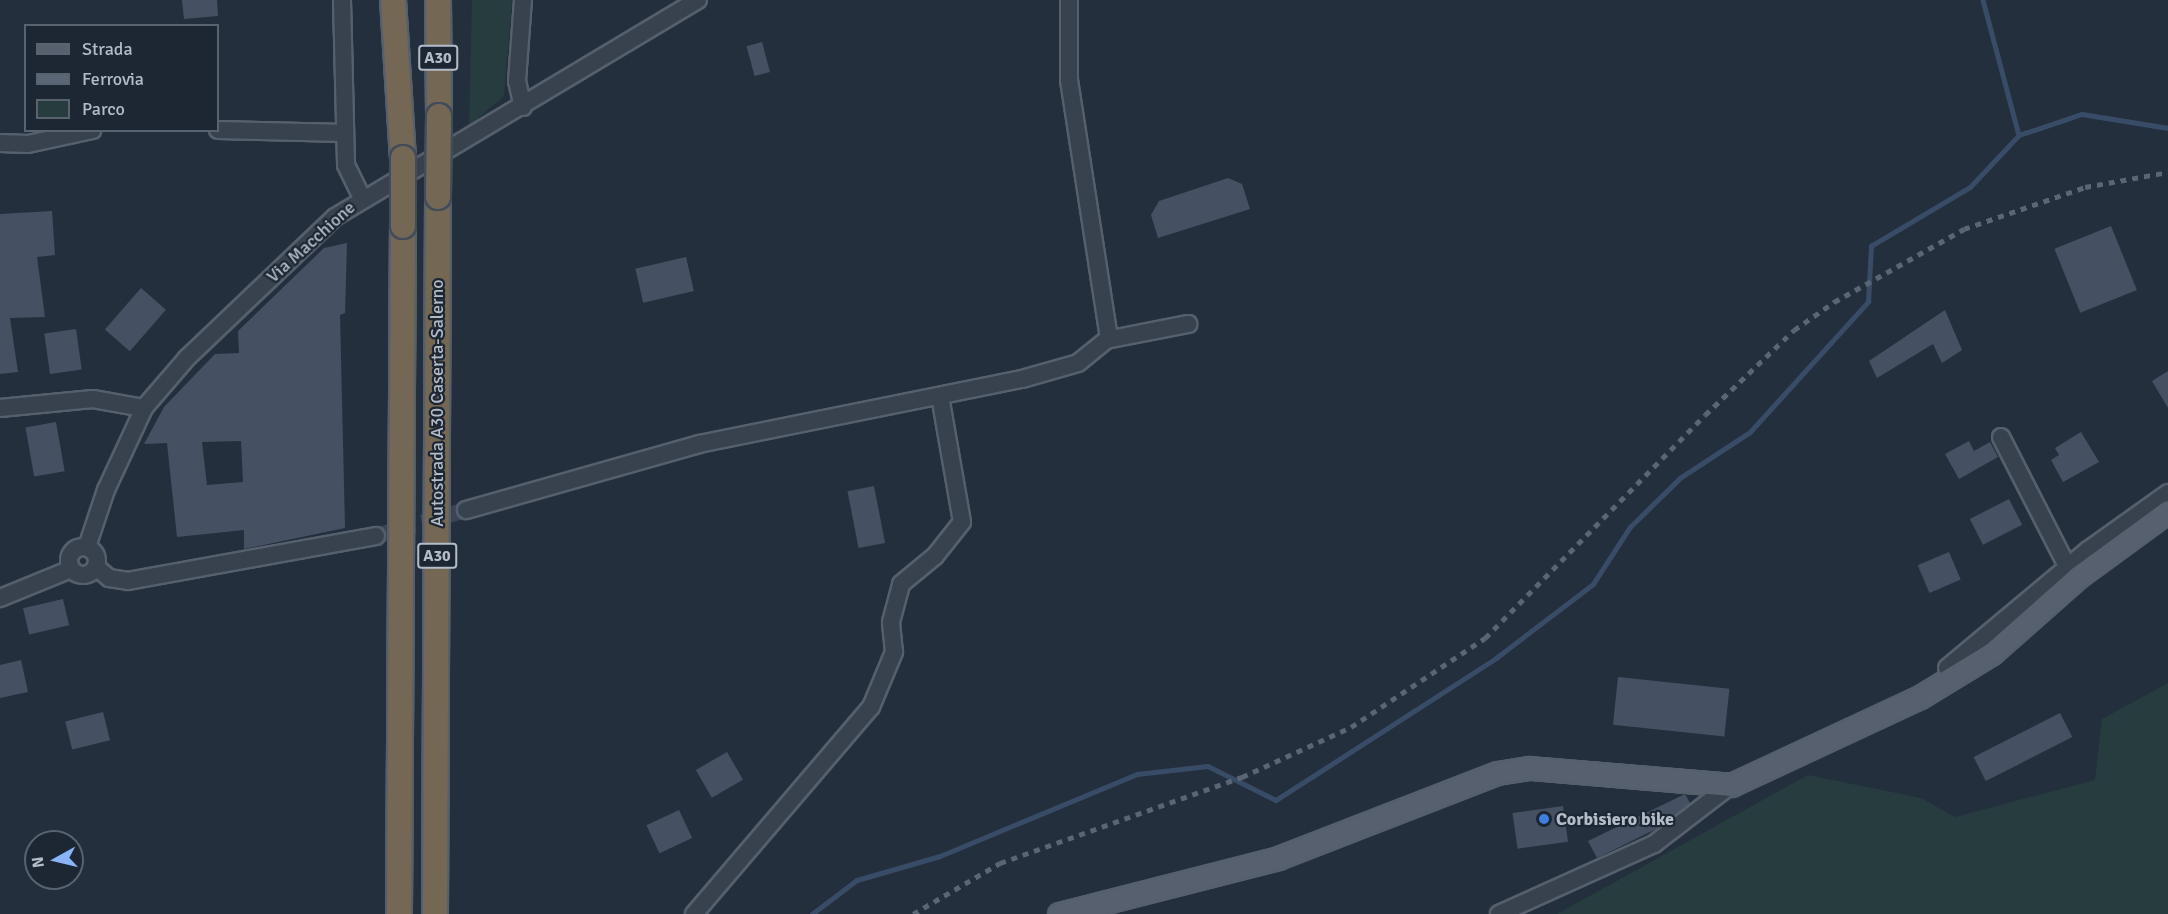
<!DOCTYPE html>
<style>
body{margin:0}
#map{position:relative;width:2168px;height:914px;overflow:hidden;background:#242f3e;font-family:Signika,sans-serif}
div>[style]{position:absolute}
.green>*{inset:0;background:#263c3f}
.stream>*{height:4.5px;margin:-2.25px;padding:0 2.25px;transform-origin:2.25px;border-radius:2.25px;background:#394c67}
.building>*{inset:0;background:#455162;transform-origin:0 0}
.minor-tunnel>*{height:16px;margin-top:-8px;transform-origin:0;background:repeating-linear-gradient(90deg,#3a4453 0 16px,transparent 0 24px)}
.roads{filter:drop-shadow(2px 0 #565f6c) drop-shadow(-2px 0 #565f6c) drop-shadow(0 2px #565f6c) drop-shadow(0 -2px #565f6c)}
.minor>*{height:16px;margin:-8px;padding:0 8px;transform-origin:8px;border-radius:8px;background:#38414e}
.minor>.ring{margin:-8px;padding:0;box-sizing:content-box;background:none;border:16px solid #38414e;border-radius:50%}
.major>*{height:21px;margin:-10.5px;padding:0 10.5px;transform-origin:10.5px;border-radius:10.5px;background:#56606e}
.highway>*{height:24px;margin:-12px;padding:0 12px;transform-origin:12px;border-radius:12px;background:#746855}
.rail>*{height:4.5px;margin-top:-2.25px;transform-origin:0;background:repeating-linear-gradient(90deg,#5a6575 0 6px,transparent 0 12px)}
.bridges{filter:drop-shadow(2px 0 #434c59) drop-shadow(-2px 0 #434c59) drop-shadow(0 2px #434c59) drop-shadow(0 -2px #434c59)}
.highway-bridge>*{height:24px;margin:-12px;padding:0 12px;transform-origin:12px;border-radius:12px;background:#746855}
.dots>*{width:16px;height:16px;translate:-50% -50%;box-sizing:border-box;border:3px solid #1d2633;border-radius:50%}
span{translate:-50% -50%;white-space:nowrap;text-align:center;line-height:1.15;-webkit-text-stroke:4.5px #1d2633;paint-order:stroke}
.shield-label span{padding:2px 4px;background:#1d2633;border:2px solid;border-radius:4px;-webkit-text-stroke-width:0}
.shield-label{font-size:16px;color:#b4bcc9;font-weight:700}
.street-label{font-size:18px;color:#b4bcc9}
.poi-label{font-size:18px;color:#b4bcc9;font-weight:700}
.left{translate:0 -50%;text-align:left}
.legend{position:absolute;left:24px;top:24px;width:195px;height:108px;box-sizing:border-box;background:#1d2633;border:2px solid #59626f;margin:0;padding:8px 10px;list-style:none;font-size:18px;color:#b4bcc9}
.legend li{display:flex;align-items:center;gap:12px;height:30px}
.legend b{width:30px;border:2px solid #59626f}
.north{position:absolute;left:24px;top:830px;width:60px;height:60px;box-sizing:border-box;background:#1d2633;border:2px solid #59626f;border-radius:50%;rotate:262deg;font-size:16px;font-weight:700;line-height:24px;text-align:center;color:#b4bcc9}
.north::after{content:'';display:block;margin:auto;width:21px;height:27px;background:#8ab4f8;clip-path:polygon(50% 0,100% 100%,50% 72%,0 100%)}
</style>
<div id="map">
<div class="green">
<i style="clip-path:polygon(472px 0,512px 0,504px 96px,469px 126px)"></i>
<i style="clip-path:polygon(2168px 683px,2168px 914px,1557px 914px,1808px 775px,1921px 798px,1955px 817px,2095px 780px,2102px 719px)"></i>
</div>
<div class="stream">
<i style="left:1983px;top:0;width:140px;rotate:75.1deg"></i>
<i style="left:812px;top:914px;width:56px;rotate:-37.1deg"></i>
<i style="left:857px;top:880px;width:86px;rotate:-16.1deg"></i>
<i style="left:940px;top:856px;width:213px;rotate:-22.6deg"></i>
<i style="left:1137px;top:774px;width:71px;rotate:-6.4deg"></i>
<i style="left:1208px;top:766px;width:76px;rotate:26.6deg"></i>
<i style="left:1276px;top:800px;width:262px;rotate:-32.8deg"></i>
<i style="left:1496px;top:658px;width:122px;rotate:-37.3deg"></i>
<i style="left:1593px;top:584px;width:68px;rotate:-57deg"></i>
<i style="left:1630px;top:527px;width:70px;rotate:-44.4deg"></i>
<i style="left:1680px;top:478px;width:84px;rotate:-33.3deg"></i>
<i style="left:1750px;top:432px;width:176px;rotate:-47.8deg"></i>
<i style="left:1868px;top:302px;width:56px;rotate:-86.9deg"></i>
<i style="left:1871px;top:246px;width:115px;rotate:-30.8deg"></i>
<i style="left:1970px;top:187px;width:71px;rotate:-46.7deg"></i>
<i style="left:2019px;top:135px;width:66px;rotate:-18.4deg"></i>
<i style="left:2082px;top:114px;width:87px;rotate:9.2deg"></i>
</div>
<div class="building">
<i style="clip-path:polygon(182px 0,217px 0,218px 16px,184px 19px)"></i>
<i style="left:762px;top:42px;width:31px;height:16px;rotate:75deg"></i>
<i style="clip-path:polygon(1228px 178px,1242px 184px,1250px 209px,1158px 238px,1151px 215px,1159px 201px)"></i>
<i style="clip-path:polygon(52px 211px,55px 255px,37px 257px,45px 317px,10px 318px,18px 372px,0 374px,0 214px)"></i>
<i style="left:2111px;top:226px;width:69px;height:61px;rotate:68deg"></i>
<i style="clip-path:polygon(evenodd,347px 243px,345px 313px,340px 315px,345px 528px,244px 549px,244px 530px,177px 537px,167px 443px,144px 444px,164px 407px,215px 354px,239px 353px,238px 331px,324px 248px,347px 243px,241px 441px,243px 482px,207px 485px,202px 442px,241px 441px)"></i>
<i style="left:686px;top:257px;width:35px;height:52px;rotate:77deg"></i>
<i style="left:141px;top:288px;width:33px;height:55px;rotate:41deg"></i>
<i style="clip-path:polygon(1945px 310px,1962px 350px,1942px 363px,1933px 344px,1877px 378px,1869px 361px)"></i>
<i style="left:76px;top:329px;width:41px;height:32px;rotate:82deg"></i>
<i style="clip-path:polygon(2168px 371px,2168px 408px,2152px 381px)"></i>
<i style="left:56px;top:422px;width:50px;height:31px;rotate:80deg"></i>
<i style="clip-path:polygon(2081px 432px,2099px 462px,2063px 482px,2051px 460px,2059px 455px,2055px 448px)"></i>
<i style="clip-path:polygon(1969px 441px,1974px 451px,1990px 442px,1998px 457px,1959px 479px,1945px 454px)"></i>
<i style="left:874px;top:486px;width:58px;height:27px;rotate:79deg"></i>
<i style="left:2009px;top:499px;width:29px;height:44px;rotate:63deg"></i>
<i style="left:1949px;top:552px;width:30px;height:34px;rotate:67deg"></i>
<i style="left:63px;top:599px;width:27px;height:41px;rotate:77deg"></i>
<i style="clip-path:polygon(21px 660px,28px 692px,0 698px,0 665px)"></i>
<i style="left:1618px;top:677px;width:112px;height:48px;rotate:6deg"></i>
<i style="left:103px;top:712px;width:29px;height:39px;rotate:76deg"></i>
<i style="left:2060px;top:713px;width:27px;height:97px;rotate:63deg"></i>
<i style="left:727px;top:752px;width:32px;height:36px;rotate:60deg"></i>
<i style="clip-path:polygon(1685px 794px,1690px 803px,1658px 828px,1597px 858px,1588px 841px)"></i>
<i style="left:1563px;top:806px;width:36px;height:51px;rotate:82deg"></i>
<i style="left:679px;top:810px;width:31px;height:36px;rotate:65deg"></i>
</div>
<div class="minor-tunnel">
<i style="left:376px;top:536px;width:94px;rotate:-16.1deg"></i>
</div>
<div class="roads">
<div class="minor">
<i style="left:342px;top:0;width:165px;rotate:88.6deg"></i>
<i style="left:346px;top:165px;width:37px;rotate:64deg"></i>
<i style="left:1069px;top:0;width:80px;rotate:90deg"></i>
<i style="left:1069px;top:80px;width:262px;rotate:81.2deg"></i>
<i style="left:523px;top:107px;width:27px;rotate:-103deg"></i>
<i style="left:517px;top:81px;width:81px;rotate:-85.8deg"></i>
<i style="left:218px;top:130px;width:127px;rotate:1.4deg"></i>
<i style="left:0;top:143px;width:28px;rotate:2deg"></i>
<i style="left:28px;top:144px;width:66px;rotate:-12.2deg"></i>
<i style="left:0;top:408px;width:93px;rotate:-5.5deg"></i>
<i style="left:93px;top:399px;width:52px;rotate:10deg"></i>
<i style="left:2001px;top:437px;width:147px;rotate:62.9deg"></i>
<i style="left:466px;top:510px;width:242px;rotate:-15.8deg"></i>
<i style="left:699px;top:444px;width:329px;rotate:-11.4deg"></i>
<i style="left:1022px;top:379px;width:58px;rotate:-15.9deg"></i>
<i style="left:1078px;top:363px;width:36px;rotate:-39deg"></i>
<i style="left:1106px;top:340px;width:84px;rotate:-11deg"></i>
<i class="ring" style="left:69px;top:547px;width:12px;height:12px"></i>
<i style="left:87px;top:547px;width:60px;rotate:-71.6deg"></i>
<i style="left:106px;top:490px;width:90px;rotate:-65.1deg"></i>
<i style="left:144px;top:408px;width:66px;rotate:-49.3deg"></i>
<i style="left:187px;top:358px;width:204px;rotate:-43.6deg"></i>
<i style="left:335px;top:217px;width:423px;rotate:-30.9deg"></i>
<i style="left:96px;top:567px;width:17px;rotate:40deg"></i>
<i style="left:109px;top:578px;width:19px;rotate:9deg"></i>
<i style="left:128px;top:581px;width:252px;rotate:-10.3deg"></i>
<i style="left:0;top:598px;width:77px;rotate:-22.2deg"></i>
<i style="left:1947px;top:668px;width:184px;rotate:-39.9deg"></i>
<i style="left:2088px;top:550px;width:98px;rotate:-35.5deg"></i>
<i style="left:694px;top:914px;width:272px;rotate:-49.5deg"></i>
<i style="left:871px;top:707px;width:60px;rotate:-67.3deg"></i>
<i style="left:894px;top:652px;width:30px;rotate:-96deg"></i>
<i style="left:891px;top:622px;width:39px;rotate:-75deg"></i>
<i style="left:901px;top:584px;width:44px;rotate:-39.5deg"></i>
<i style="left:935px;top:556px;width:43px;rotate:-51.5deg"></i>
<i style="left:962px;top:522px;width:128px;rotate:-99.9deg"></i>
<i style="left:1499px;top:914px;width:170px;rotate:-24.3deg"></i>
<i style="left:1654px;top:844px;width:97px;rotate:-37.5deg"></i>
</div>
<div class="major">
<i style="left:1059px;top:914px;width:226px;rotate:-14.3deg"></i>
<i style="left:1278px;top:858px;width:235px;rotate:-21.2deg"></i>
<i style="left:1497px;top:773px;width:33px;rotate:-9deg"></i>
<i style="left:1530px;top:768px;width:202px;rotate:4.8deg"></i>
<i style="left:1731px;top:785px;width:208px;rotate:-25deg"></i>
<i style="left:1920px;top:697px;width:84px;rotate:-31.4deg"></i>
<i style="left:1992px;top:653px;width:116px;rotate:-41.5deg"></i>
<i style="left:2079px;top:576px;width:110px;rotate:-36.1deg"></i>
</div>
<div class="highway">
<i style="left:393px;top:0;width:158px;rotate:86.4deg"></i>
<i style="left:438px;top:0;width:116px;rotate:89.5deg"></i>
<i style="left:399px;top:914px;width:688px;rotate:-89.67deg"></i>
<i style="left:435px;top:914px;width:717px;rotate:-89.76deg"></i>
</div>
</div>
<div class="rail">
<i style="left:913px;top:914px;width:101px;rotate:-30.4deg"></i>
<i style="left:1000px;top:863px;width:257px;rotate:-19.6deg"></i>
<i style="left:1242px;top:777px;width:120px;rotate:-24.6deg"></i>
<i style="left:1351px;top:727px;width:161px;rotate:-33.6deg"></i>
<i style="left:1485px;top:638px;width:313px;rotate:-45.4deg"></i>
<i style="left:1705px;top:415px;width:123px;rotate:-43.7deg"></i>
<i style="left:1794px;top:330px;width:49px;rotate:-35deg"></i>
<i style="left:1834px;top:302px;width:149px;rotate:-29.3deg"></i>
<i style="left:1964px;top:229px;width:128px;rotate:-19.1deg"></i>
<i style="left:2085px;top:187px;width:84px;rotate:-10.2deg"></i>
</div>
<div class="bridges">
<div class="highway-bridge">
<i style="left:438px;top:197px;width:81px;rotate:-89.3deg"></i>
<i style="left:403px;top:226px;width:68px;rotate:-90deg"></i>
</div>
</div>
<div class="dots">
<i style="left:1544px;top:819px;background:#3f7fe0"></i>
</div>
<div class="shield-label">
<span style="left:438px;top:58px">A30</span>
<span style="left:437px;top:556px">A30</span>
</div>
<div class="street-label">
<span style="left:311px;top:242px;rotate:-42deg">Via Macchione</span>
<span style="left:437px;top:403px;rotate:-90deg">Autostrada A30 Caserta-Salerno</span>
</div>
<div class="poi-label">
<span class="left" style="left:1556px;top:819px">Corbisiero bike</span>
</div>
<ul class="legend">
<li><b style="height:8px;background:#56606e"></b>Strada</li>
<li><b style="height:8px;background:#5a6575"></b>Ferrovia</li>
<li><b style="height:16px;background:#263c3f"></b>Parco</li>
</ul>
<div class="north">N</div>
</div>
